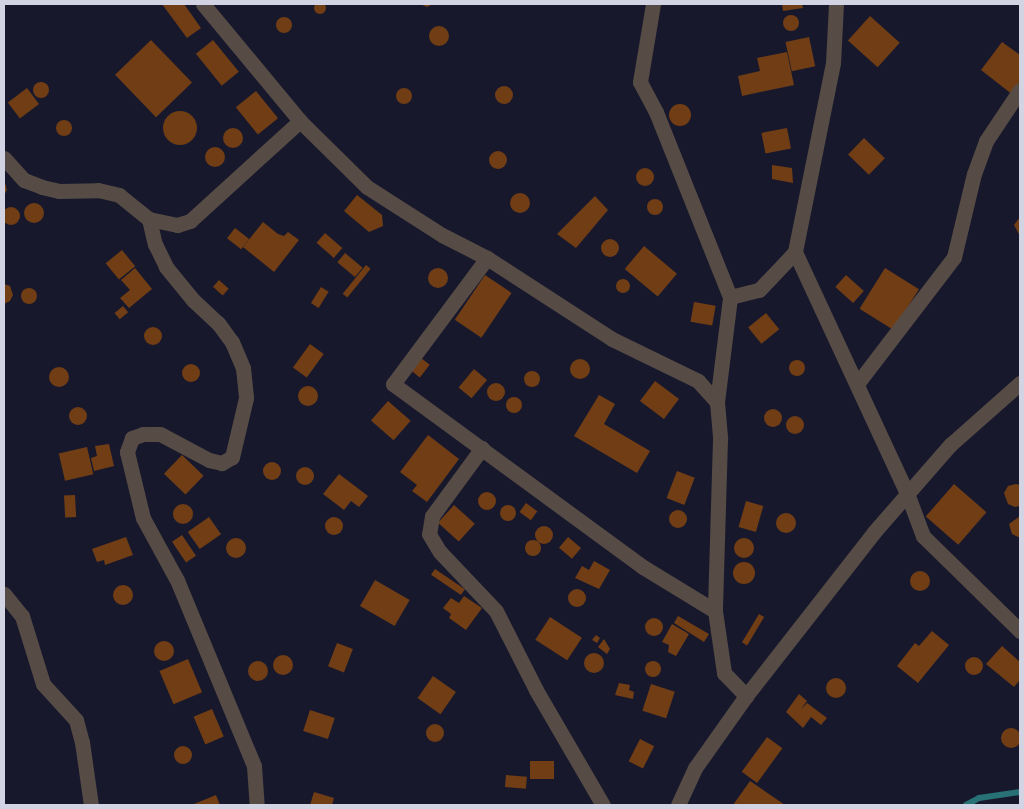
<!DOCTYPE html>
<style>
body{margin:0}
#map{position:relative;width:1024px;height:809px;overflow:hidden;background:#18182d;font-family:"PT Sans",sans-serif}
div>[style]{position:absolute}
.stream>*{height:6px;margin:-3px;padding:0 3px;transform-origin:3px;border-radius:3px;background:#287175}
.building>*{inset:0;background:#703d14;transform-origin:0 0}
.round{border-radius:50%}
.street>*{height:15px;margin:-7.5px;padding:0 7.5px;transform-origin:7.5px;border-radius:7.5px;background:#564c45}
span{translate:-50% -50%;white-space:nowrap;text-align:center;line-height:1.15;-webkit-text-stroke:4px #18182d;paint-order:stroke}
.frame{position:absolute;inset:0;border:5px solid #d3d4e3;pointer-events:none}
</style>
<div id="map">
<div class="stream">
<i style="left:966px;top:805px;width:15px;rotate:-28deg"></i>
<i style="left:979px;top:798px;width:41px;rotate:-8.3deg"></i>
</div>
<div class="building">
<i class="round" style="left:314px;top:2px;width:12px;height:12px"></i>
<i style="clip-path:polygon(162px 4px,184px 4px,201px 28px,187px 38px)"></i>
<i style="clip-path:polygon(420px 4px,433px 4px,427px 7px)"></i>
<i style="clip-path:polygon(782px 4px,802px 4px,803px 8px,783px 11px)"></i>
<i class="round" style="left:783px;top:15px;width:16px;height:16px"></i>
<i style="left:870px;top:16px;width:40px;height:33px;rotate:42deg"></i>
<i class="round" style="left:276px;top:17px;width:16px;height:16px"></i>
<i class="round" style="left:429px;top:26px;width:20px;height:20px"></i>
<i style="left:809px;top:37px;width:30px;height:24px;rotate:78deg"></i>
<i style="left:151px;top:40px;width:59px;height:50px;rotate:46deg"></i>
<i style="left:213px;top:40px;width:41px;height:22px;rotate:51deg"></i>
<i style="clip-path:polygon(1002px 42px,1020px 55px,1020px 85px,1013px 95px,981px 70px)"></i>
<i style="clip-path:polygon(787px 52px,794px 85px,742px 96px,738px 76px,760px 71px,757px 58px)"></i>
<i class="round" style="left:33px;top:82px;width:16px;height:16px"></i>
<i class="round" style="left:495px;top:86px;width:18px;height:18px"></i>
<i style="left:27px;top:88px;width:20px;height:24px;rotate:53deg"></i>
<i class="round" style="left:396px;top:88px;width:16px;height:16px"></i>
<i style="left:256px;top:91px;width:35px;height:26px;rotate:51deg"></i>
<i class="round" style="left:669px;top:104px;width:22px;height:22px"></i>
<i class="round" style="left:163px;top:111px;width:34px;height:34px"></i>
<i class="round" style="left:56px;top:120px;width:16px;height:16px"></i>
<i style="left:787px;top:128px;width:21px;height:26px;rotate:79deg"></i>
<i class="round" style="left:223px;top:128px;width:20px;height:20px"></i>
<i style="left:864px;top:138px;width:29px;height:23px;rotate:44deg"></i>
<i class="round" style="left:205px;top:147px;width:20px;height:20px"></i>
<i class="round" style="left:489px;top:151px;width:18px;height:18px"></i>
<i style="clip-path:polygon(772px 165px,792px 168px,793px 183px,772px 179px)"></i>
<i class="round" style="left:636px;top:168px;width:18px;height:18px"></i>
<i style="clip-path:polygon(4px 179px,7px 190px,4px 195px)"></i>
<i class="round" style="left:510px;top:193px;width:20px;height:20px"></i>
<i style="clip-path:polygon(357px 195px,382px 215px,383px 226px,369px 232px,344px 211px)"></i>
<i style="clip-path:polygon(595px 196px,608px 210px,576px 248px,557px 234px)"></i>
<i class="round" style="left:647px;top:199px;width:16px;height:16px"></i>
<i class="round" style="left:24px;top:203px;width:20px;height:20px"></i>
<i class="round" style="left:2px;top:207px;width:18px;height:18px"></i>
<i style="clip-path:polygon(1020px 217px,1020px 236px,1014px 225px)"></i>
<i style="clip-path:polygon(263px 222px,278px 234px,284px 236px,288px 232px,299px 240px,274px 272px,243px 247px)"></i>
<i style="left:235px;top:228px;width:18px;height:13px;rotate:38deg"></i>
<i style="left:325px;top:233px;width:23px;height:13px;rotate:41deg"></i>
<i class="round" style="left:601px;top:239px;width:18px;height:18px"></i>
<i style="left:644px;top:246px;width:43px;height:30px;rotate:40deg"></i>
<i style="left:122px;top:250px;width:21px;height:21px;rotate:51deg"></i>
<i style="left:345px;top:253px;width:23px;height:12px;rotate:40deg"></i>
<i style="left:366px;top:265px;width:6px;height:37px;rotate:39deg"></i>
<i class="round" style="left:428px;top:268px;width:20px;height:20px"></i>
<i style="clip-path:polygon(135px 268px,152px 289px,129px 308px,120px 298px,130px 290px,121px 280px)"></i>
<i style="left:885px;top:268px;width:40px;height:48px;rotate:32deg"></i>
<i style="left:485px;top:275px;width:32px;height:54px;rotate:34deg"></i>
<i style="left:846px;top:275px;width:24px;height:16px;rotate:42deg"></i>
<i class="round" style="left:616px;top:279px;width:14px;height:14px"></i>
<i style="left:219px;top:280px;width:13px;height:9px;rotate:42deg"></i>
<i style="clip-path:polygon(4px 284px,10px 286px,13px 295px,10px 301px,4px 304px)"></i>
<i style="left:321px;top:287px;width:9px;height:19px;rotate:32deg"></i>
<i class="round" style="left:21px;top:288px;width:16px;height:16px"></i>
<i style="left:694px;top:302px;width:22px;height:20px;rotate:10deg"></i>
<i style="left:123px;top:306px;width:8px;height:11px;rotate:50deg"></i>
<i style="left:766px;top:313px;width:21px;height:23px;rotate:51deg"></i>
<i class="round" style="left:144px;top:327px;width:18px;height:18px"></i>
<i style="left:310px;top:344px;width:17px;height:29px;rotate:36deg"></i>
<i style="left:421px;top:358px;width:11px;height:16px;rotate:38deg"></i>
<i class="round" style="left:570px;top:359px;width:20px;height:20px"></i>
<i class="round" style="left:789px;top:360px;width:16px;height:16px"></i>
<i class="round" style="left:182px;top:364px;width:18px;height:18px"></i>
<i class="round" style="left:49px;top:367px;width:20px;height:20px"></i>
<i style="left:474px;top:369px;width:17px;height:24px;rotate:40deg"></i>
<i class="round" style="left:524px;top:371px;width:16px;height:16px"></i>
<i style="left:655px;top:381px;width:30px;height:25px;rotate:37deg"></i>
<i class="round" style="left:487px;top:383px;width:18px;height:18px"></i>
<i class="round" style="left:298px;top:386px;width:20px;height:20px"></i>
<i style="clip-path:polygon(599px 395px,615px 404px,604px 424px,650px 451px,637px 473px,574px 436px)"></i>
<i class="round" style="left:506px;top:397px;width:16px;height:16px"></i>
<i style="left:388px;top:401px;width:30px;height:26px;rotate:41deg"></i>
<i class="round" style="left:69px;top:407px;width:18px;height:18px"></i>
<i class="round" style="left:764px;top:409px;width:18px;height:18px"></i>
<i class="round" style="left:786px;top:416px;width:18px;height:18px"></i>
<i style="clip-path:polygon(428px 435px,459px 459px,427px 502px,412px 491px,417px 485px,400px 472px)"></i>
<i style="clip-path:polygon(109px 444px,114px 466px,94px 471px,91px 458px,97px 456px,95px 446px)"></i>
<i style="left:87px;top:447px;width:28px;height:29px;rotate:77deg"></i>
<i style="left:182px;top:455px;width:30px;height:26px;rotate:44deg"></i>
<i class="round" style="left:263px;top:462px;width:18px;height:18px"></i>
<i class="round" style="left:296px;top:467px;width:18px;height:18px"></i>
<i style="left:677px;top:471px;width:19px;height:29px;rotate:21deg"></i>
<i style="clip-path:polygon(339px 474px,368px 496px,359px 507px,351px 501px,344px 510px,323px 494px)"></i>
<i style="left:954px;top:484px;width:43px;height:43px;rotate:41deg"></i>
<i style="clip-path:polygon(1016px 484px,1020px 485px,1020px 506px,1015px 507px,1008px 504px,1004px 493px,1008px 486px)"></i>
<i class="round" style="left:478px;top:492px;width:18px;height:18px"></i>
<i style="left:75px;top:495px;width:22px;height:11px;rotate:87deg"></i>
<i style="left:746px;top:501px;width:18px;height:27px;rotate:16deg"></i>
<i style="left:526px;top:503px;width:14px;height:11px;rotate:36deg"></i>
<i class="round" style="left:173px;top:504px;width:20px;height:20px"></i>
<i class="round" style="left:500px;top:505px;width:16px;height:16px"></i>
<i style="left:454px;top:505px;width:28px;height:24px;rotate:42deg"></i>
<i class="round" style="left:669px;top:510px;width:18px;height:18px"></i>
<i class="round" style="left:776px;top:513px;width:20px;height:20px"></i>
<i style="clip-path:polygon(1020px 516px,1020px 537px,1018px 537px,1012px 534px,1009px 524px)"></i>
<i class="round" style="left:325px;top:517px;width:18px;height:18px"></i>
<i style="left:209px;top:517px;width:21px;height:26px;rotate:55deg"></i>
<i class="round" style="left:535px;top:526px;width:18px;height:18px"></i>
<i style="left:182px;top:535px;width:25px;height:12px;rotate:56deg"></i>
<i style="clip-path:polygon(126px 537px,133px 555px,105px 565px,104px 560px,97px 562px,92px 549px)"></i>
<i style="left:568px;top:537px;width:17px;height:14px;rotate:40deg"></i>
<i class="round" style="left:734px;top:538px;width:20px;height:20px"></i>
<i class="round" style="left:226px;top:538px;width:20px;height:20px"></i>
<i class="round" style="left:525px;top:540px;width:16px;height:16px"></i>
<i style="clip-path:polygon(594px 561px,610px 570px,599px 589px,575px 578px,582px 566px,589px 570px)"></i>
<i class="round" style="left:733px;top:562px;width:22px;height:22px"></i>
<i style="left:435px;top:569px;width:36px;height:7px;rotate:34deg"></i>
<i class="round" style="left:910px;top:571px;width:20px;height:20px"></i>
<i style="left:375px;top:580px;width:40px;height:30px;rotate:30deg"></i>
<i class="round" style="left:113px;top:585px;width:20px;height:20px"></i>
<i class="round" style="left:568px;top:589px;width:18px;height:18px"></i>
<i style="clip-path:polygon(464px 596px,482px 608px,466px 630px,449px 618px,451px 614px,443px 608px,451px 598px,459px 603px)"></i>
<i style="left:759px;top:614px;width:6px;height:33px;rotate:31deg"></i>
<i style="clip-path:polygon(678px 616px,709px 634px,704px 642px,674px 623px)"></i>
<i style="left:550px;top:617px;width:38px;height:27px;rotate:33deg"></i>
<i class="round" style="left:645px;top:618px;width:18px;height:18px"></i>
<i style="clip-path:polygon(672px 624px,689px 634px,676px 656px,668px 652px,669px 645px,662px 642px)"></i>
<i style="clip-path:polygon(932px 631px,949px 645px,918px 683px,897px 666px,915px 643px,919px 646px)"></i>
<i style="clip-path:polygon(596px 635px,600px 638px,597px 643px,592px 640px)"></i>
<i style="clip-path:polygon(604px 639px,610px 649px,607px 654px,598px 647px)"></i>
<i class="round" style="left:154px;top:641px;width:20px;height:20px"></i>
<i style="left:337px;top:643px;width:17px;height:25px;rotate:21deg"></i>
<i style="clip-path:polygon(1002px 646px,1020px 662px,1020px 680px,1014px 687px,986px 664px)"></i>
<i class="round" style="left:584px;top:653px;width:20px;height:20px"></i>
<i class="round" style="left:273px;top:655px;width:20px;height:20px"></i>
<i class="round" style="left:965px;top:657px;width:18px;height:18px"></i>
<i style="left:188px;top:659px;width:36px;height:31px;rotate:67deg"></i>
<i class="round" style="left:248px;top:661px;width:20px;height:20px"></i>
<i class="round" style="left:645px;top:661px;width:16px;height:16px"></i>
<i style="left:433px;top:676px;width:28px;height:27px;rotate:35deg"></i>
<i class="round" style="left:826px;top:678px;width:20px;height:20px"></i>
<i style="clip-path:polygon(619px 683px,630px 685px,629px 690px,634px 692px,633px 699px,615px 695px)"></i>
<i style="left:651px;top:684px;width:25px;height:28px;rotate:18deg"></i>
<i style="clip-path:polygon(799px 694px,807px 701px,801px 709px,807px 703px,827px 718px,821px 725px,811px 717px,803px 728px,786px 712px)"></i>
<i style="left:212px;top:709px;width:30px;height:20px;rotate:67deg"></i>
<i style="left:310px;top:710px;width:26px;height:22px;rotate:18deg"></i>
<i class="round" style="left:426px;top:724px;width:18px;height:18px"></i>
<i class="round" style="left:1001px;top:728px;width:20px;height:20px"></i>
<i style="left:767px;top:737px;width:19px;height:43px;rotate:36deg"></i>
<i style="left:640px;top:739px;width:16px;height:25px;rotate:27deg"></i>
<i class="round" style="left:174px;top:746px;width:18px;height:18px"></i>
<i style="left:530px;top:761px;width:24px;height:18px"></i>
<i style="left:506px;top:775px;width:21px;height:12px;rotate:5deg"></i>
<i style="clip-path:polygon(750px 781px,785px 805px,733px 805px)"></i>
<i style="clip-path:polygon(314px 792px,334px 798px,332px 805px,310px 805px)"></i>
<i style="clip-path:polygon(216px 795px,220px 805px,194px 805px,194px 804px)"></i>
</div>
<div class="street">
<i style="left:203px;top:4px;width:152px;rotate:50.3deg"></i>
<i style="left:300px;top:121px;width:94px;rotate:44.6deg"></i>
<i style="left:367px;top:187px;width:89px;rotate:32.6deg"></i>
<i style="left:442px;top:235px;width:51px;rotate:27.1deg"></i>
<i style="left:487px;top:258px;width:149px;rotate:32.9deg"></i>
<i style="left:612px;top:339px;width:96px;rotate:26deg"></i>
<i style="left:698px;top:381px;width:28px;rotate:48deg"></i>
<i style="left:717px;top:402px;width:37px;rotate:85deg"></i>
<i style="left:720px;top:439px;width:172px;rotate:91.7deg"></i>
<i style="left:715px;top:611px;width:63px;rotate:81.7deg"></i>
<i style="left:724px;top:673px;width:32px;rotate:46deg"></i>
<i style="left:653px;top:4px;width:79px;rotate:99.5deg"></i>
<i style="left:640px;top:82px;width:34px;rotate:62deg"></i>
<i style="left:656px;top:112px;width:199px;rotate:68.2deg"></i>
<i style="left:836px;top:4px;width:59px;rotate:92.9deg"></i>
<i style="left:833px;top:63px;width:193px;rotate:101.4deg"></i>
<i style="left:795px;top:252px;width:266px;rotate:65.1deg"></i>
<i style="left:907px;top:493px;width:46px;rotate:69.6deg"></i>
<i style="left:923px;top:536px;width:136px;rotate:44.4deg"></i>
<i style="left:4px;top:158px;width:30px;rotate:48deg"></i>
<i style="left:24px;top:180px;width:19px;rotate:21deg"></i>
<i style="left:42px;top:187px;width:17px;rotate:13deg"></i>
<i style="left:59px;top:191px;width:39px;rotate:-1deg"></i>
<i style="left:98px;top:190px;width:22px;rotate:13deg"></i>
<i style="left:119px;top:195px;width:38px;rotate:39deg"></i>
<i style="left:149px;top:219px;width:29px;rotate:12deg"></i>
<i style="left:177px;top:225px;width:14px;rotate:-17deg"></i>
<i style="left:190px;top:221px;width:149px;rotate:-42.3deg"></i>
<i style="left:149px;top:219px;width:26px;rotate:77deg"></i>
<i style="left:155px;top:244px;width:25px;rotate:64deg"></i>
<i style="left:166px;top:267px;width:43px;rotate:50.7deg"></i>
<i style="left:193px;top:300px;width:34px;rotate:43deg"></i>
<i style="left:218px;top:323px;width:24px;rotate:54deg"></i>
<i style="left:232px;top:342px;width:28px;rotate:67deg"></i>
<i style="left:243px;top:368px;width:30px;rotate:84deg"></i>
<i style="left:246px;top:398px;width:61px;rotate:103.3deg"></i>
<i style="left:232px;top:457px;width:12px;rotate:149deg"></i>
<i style="left:222px;top:463px;width:13px;rotate:-167deg"></i>
<i style="left:209px;top:460px;width:55px;rotate:-152deg"></i>
<i style="left:160px;top:434px;width:17px;rotate:180deg"></i>
<i style="left:143px;top:434px;width:12px;rotate:160deg"></i>
<i style="left:132px;top:438px;width:15px;rotate:110deg"></i>
<i style="left:127px;top:452px;width:68px;rotate:76.4deg"></i>
<i style="left:143px;top:518px;width:71px;rotate:61.3deg"></i>
<i style="left:177px;top:580px;width:201px;rotate:67.5deg"></i>
<i style="left:254px;top:766px;width:39px;rotate:86deg"></i>
<i style="left:487px;top:258px;width:157px;rotate:126.7deg"></i>
<i style="left:393px;top:384px;width:310px;rotate:36.2deg"></i>
<i style="left:643px;top:567px;width:84px;rotate:31.4deg"></i>
<i style="left:857px;top:384px;width:160px;rotate:-52.6deg"></i>
<i style="left:954px;top:257px;width:85px;rotate:-76.5deg"></i>
<i style="left:974px;top:174px;width:35px;rotate:-70deg"></i>
<i style="left:986px;top:141px;width:61px;rotate:-56.3deg"></i>
<i style="left:717px;top:402px;width:106px;rotate:-82.9deg"></i>
<i style="left:730px;top:297px;width:30px;rotate:-14deg"></i>
<i style="left:759px;top:290px;width:52px;rotate:-46.5deg"></i>
<i style="left:482px;top:448px;width:84px;rotate:126.3deg"></i>
<i style="left:432px;top:516px;width:18px;rotate:99deg"></i>
<i style="left:429px;top:534px;width:21px;rotate:59deg"></i>
<i style="left:440px;top:552px;width:81px;rotate:46.5deg"></i>
<i style="left:496px;top:611px;width:89px;rotate:63.1deg"></i>
<i style="left:536px;top:690px;width:133px;rotate:59.8deg"></i>
<i style="left:4px;top:594px;width:28px;rotate:51deg"></i>
<i style="left:22px;top:616px;width:71px;rotate:72.8deg"></i>
<i style="left:43px;top:684px;width:49px;rotate:47.5deg"></i>
<i style="left:76px;top:720px;width:23px;rotate:75deg"></i>
<i style="left:82px;top:742px;width:64px;rotate:81.9deg"></i>
<i style="left:678px;top:805px;width:41px;rotate:-65.3deg"></i>
<i style="left:695px;top:768px;width:88px;rotate:-54.7deg"></i>
<i style="left:746px;top:696px;width:208px;rotate:-52deg"></i>
<i style="left:874px;top:532px;width:116px;rotate:-48.9deg"></i>
<i style="left:950px;top:445px;width:94px;rotate:-41.5deg"></i>
</div>
<div class="frame"></div>
</div>
